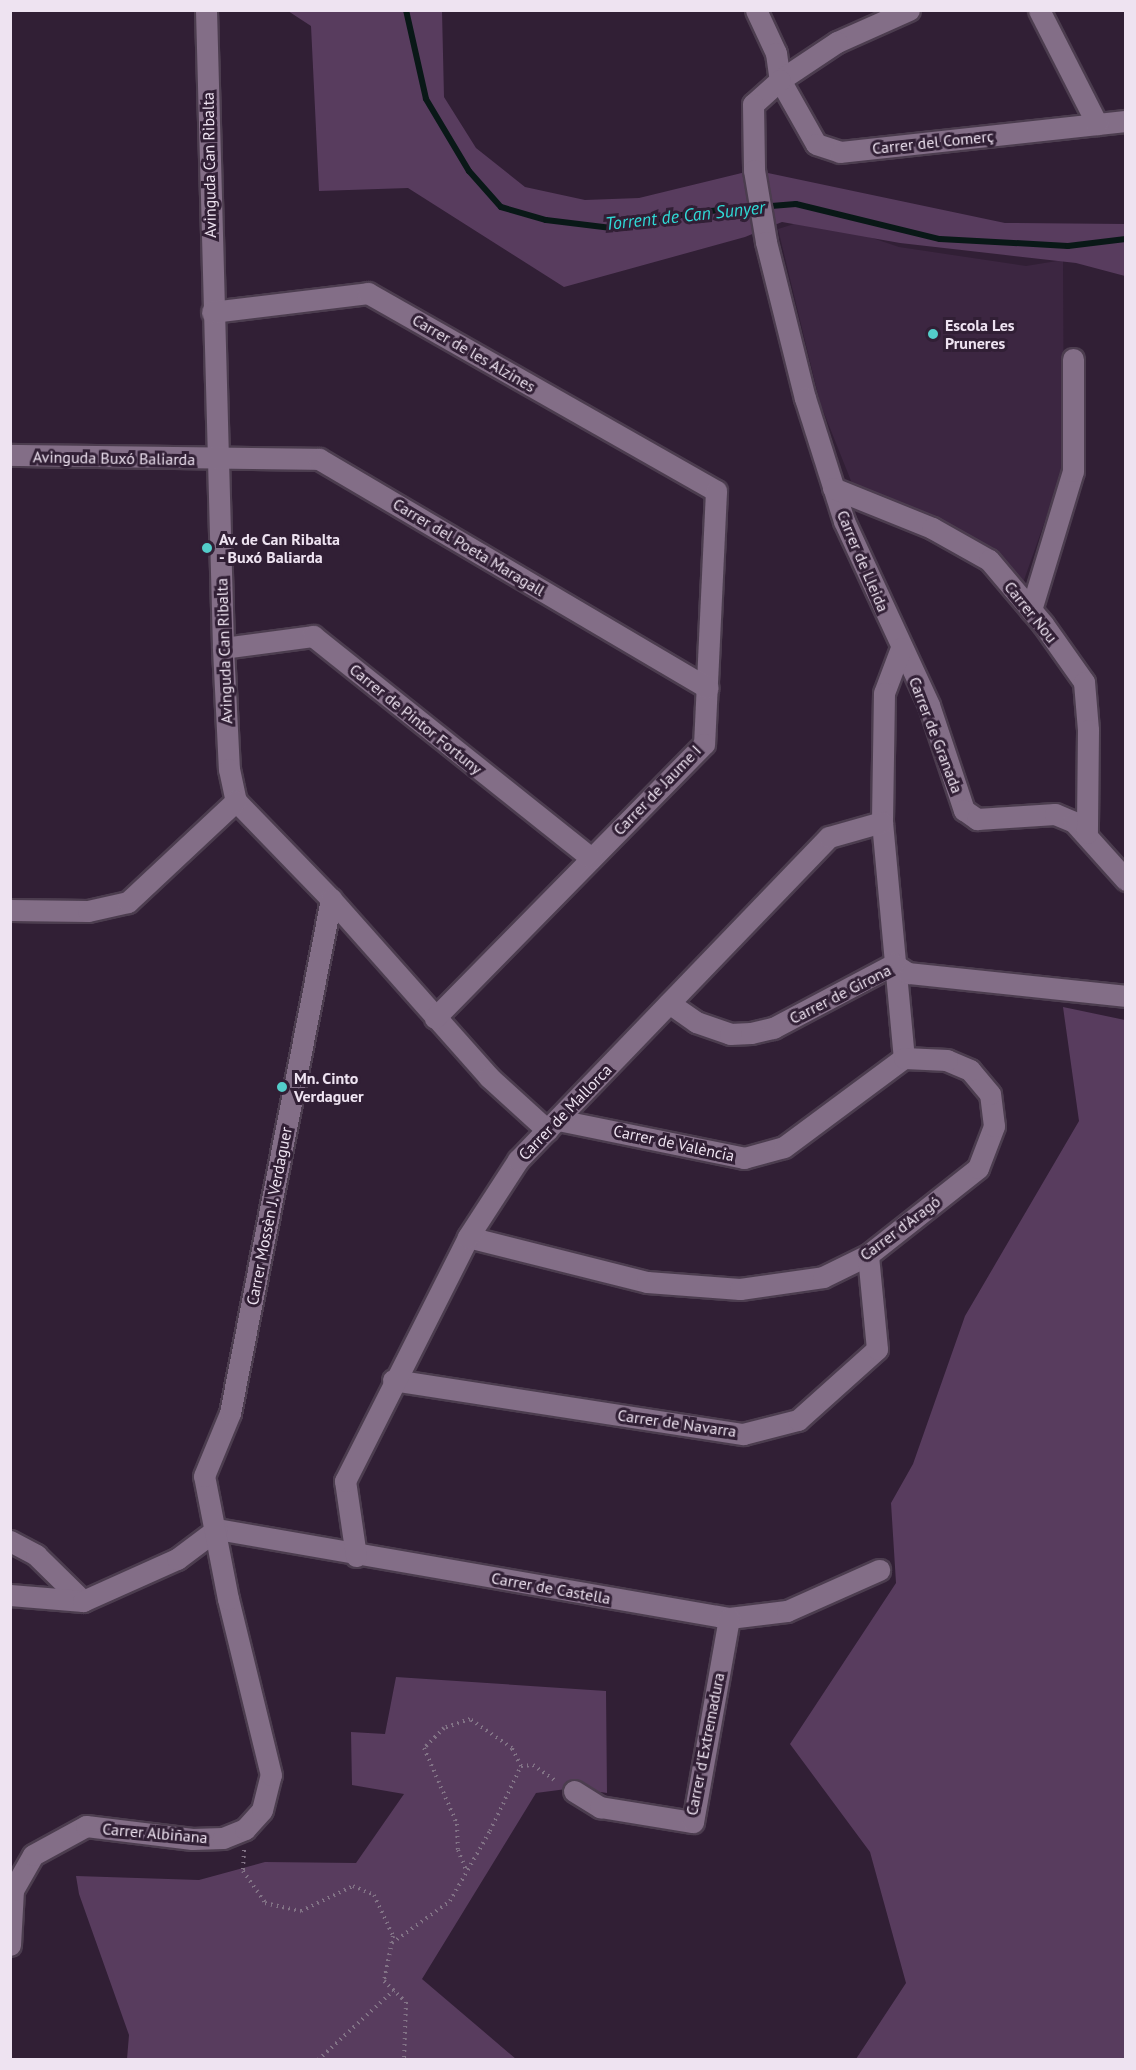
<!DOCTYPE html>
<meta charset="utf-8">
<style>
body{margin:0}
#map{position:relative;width:1136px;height:2070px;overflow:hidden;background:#311f35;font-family:"PT Sans",sans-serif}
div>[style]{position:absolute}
.built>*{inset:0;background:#3c2641}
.green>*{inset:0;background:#583c5e}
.stream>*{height:6px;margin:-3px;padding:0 3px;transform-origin:3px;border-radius:3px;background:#091817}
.path>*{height:4px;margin-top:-2px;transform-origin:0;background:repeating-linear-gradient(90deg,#827386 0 1.5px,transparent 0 6px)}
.roads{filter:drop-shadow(2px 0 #4c3d4f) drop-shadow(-2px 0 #4c3d4f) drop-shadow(0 2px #4c3d4f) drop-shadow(0 -2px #4c3d4f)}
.minor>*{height:21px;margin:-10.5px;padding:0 10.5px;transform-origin:10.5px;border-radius:10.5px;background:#836e87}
.dots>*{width:16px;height:16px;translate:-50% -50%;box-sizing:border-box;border:3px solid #311f35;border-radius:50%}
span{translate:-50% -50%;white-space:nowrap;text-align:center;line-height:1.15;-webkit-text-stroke:6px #311f35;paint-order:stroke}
.street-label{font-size:16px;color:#eee3f1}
.poi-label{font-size:16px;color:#eee3f1;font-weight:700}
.left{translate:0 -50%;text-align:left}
.water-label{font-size:18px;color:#2fdbd7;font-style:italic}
.frame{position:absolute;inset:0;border:12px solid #eee3f1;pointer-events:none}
</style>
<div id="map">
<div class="built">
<i style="clip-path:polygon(813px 218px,899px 247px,1026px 266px,1063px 260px,1064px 467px,1023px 583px,992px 549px,946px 524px,853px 486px,820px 403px,778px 229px)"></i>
</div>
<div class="green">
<i style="clip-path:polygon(288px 11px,442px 11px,444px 97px,476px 148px,525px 187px,585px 200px,639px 198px,754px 170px,1005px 223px,1125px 224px,1125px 276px,1076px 263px,900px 243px,782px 222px,745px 237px,564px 287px,408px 188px,319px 191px,311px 26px)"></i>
<i style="clip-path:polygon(1063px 1007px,1125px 1020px,1125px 2059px,856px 2059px,906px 1983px,870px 1852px,790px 1744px,896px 1583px,891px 1503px,913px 1464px,965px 1316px,1079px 1121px)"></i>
<i style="clip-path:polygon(396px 1677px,606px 1691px,607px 1793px,574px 1788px,536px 1793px,422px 1979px,516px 2059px,127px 2059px,129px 2035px,79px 1894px,76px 1876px,199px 1880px,265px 1862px,356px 1863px,404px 1794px,352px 1785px,351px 1732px,385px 1734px)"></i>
</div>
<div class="stream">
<i style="left:406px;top:10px;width:91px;rotate:77.3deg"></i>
<i style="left:426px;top:99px;width:84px;rotate:59.2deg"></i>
<i style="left:469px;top:171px;width:48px;rotate:48.4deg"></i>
<i style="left:501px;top:207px;width:47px;rotate:16.1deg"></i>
<i style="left:546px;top:220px;width:66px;rotate:6.9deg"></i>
<i style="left:612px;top:228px;width:87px;rotate:-10.5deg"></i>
<i style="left:698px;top:212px;width:98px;rotate:-4.7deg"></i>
<i style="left:796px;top:204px;width:148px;rotate:13.7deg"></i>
<i style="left:940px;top:239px;width:128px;rotate:3.1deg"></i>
<i style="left:1068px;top:246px;width:58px;rotate:-6.9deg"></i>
</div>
<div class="path">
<i style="left:521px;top:1766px;width:12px;rotate:-5deg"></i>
<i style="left:533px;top:1765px;width:29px;rotate:35deg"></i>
<i style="left:244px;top:1850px;width:21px;rotate:93deg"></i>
<i style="left:243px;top:1871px;width:39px;rotate:55deg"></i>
<i style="left:265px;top:1903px;width:37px;rotate:13deg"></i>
<i style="left:301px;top:1911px;width:58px;rotate:-25.7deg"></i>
<i style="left:353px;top:1886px;width:23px;rotate:23deg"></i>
<i style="left:374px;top:1895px;width:45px;rotate:65.1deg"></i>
<i style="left:393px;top:1936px;width:46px;rotate:101.3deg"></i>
<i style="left:384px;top:1981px;width:30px;rotate:44deg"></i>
<i style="left:406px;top:2002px;width:58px;rotate:92deg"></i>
<i style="left:392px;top:1943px;width:72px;rotate:-35.9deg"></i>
<i style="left:450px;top:1901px;width:81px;rotate:-60.3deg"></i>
<i style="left:490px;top:1831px;width:72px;rotate:-64.5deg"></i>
<i style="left:521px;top:1766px;width:20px;rotate:-117deg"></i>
<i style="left:512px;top:1748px;width:51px;rotate:-145.4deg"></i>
<i style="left:470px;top:1719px;width:28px;rotate:161deg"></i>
<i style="left:444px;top:1728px;width:28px;rotate:135deg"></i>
<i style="left:424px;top:1748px;width:83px;rotate:66.5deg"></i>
<i style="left:457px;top:1824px;width:26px;rotate:88deg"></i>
<i style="left:458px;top:1850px;width:22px;rotate:68deg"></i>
<i style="left:318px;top:2060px;width:103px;rotate:-42.6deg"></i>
</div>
<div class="roads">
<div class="minor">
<i style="left:206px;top:10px;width:638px;rotate:88.47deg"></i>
<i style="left:223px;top:648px;width:121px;rotate:87.2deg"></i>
<i style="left:229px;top:769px;width:33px;rotate:78deg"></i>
<i style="left:236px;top:801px;width:136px;rotate:45.9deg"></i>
<i style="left:331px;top:899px;width:238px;rotate:48.4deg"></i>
<i style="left:489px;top:1077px;width:79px;rotate:42.4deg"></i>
<i style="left:756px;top:10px;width:47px;rotate:65.1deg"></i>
<i style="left:776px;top:53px;width:27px;rotate:82deg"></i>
<i style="left:780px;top:80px;width:73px;rotate:60.6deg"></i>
<i style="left:816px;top:144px;width:25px;rotate:18deg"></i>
<i style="left:840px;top:152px;width:288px;rotate:-6.2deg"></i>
<i style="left:909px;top:10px;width:79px;rotate:156deg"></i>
<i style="left:837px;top:42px;width:69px;rotate:146.3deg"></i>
<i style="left:780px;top:80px;width:36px;rotate:138deg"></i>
<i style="left:753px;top:104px;width:66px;rotate:89.1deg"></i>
<i style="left:754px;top:170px;width:73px;rotate:80.5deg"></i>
<i style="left:766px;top:242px;width:161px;rotate:76deg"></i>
<i style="left:805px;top:398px;width:129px;rotate:72.4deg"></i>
<i style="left:844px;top:521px;width:203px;rotate:65.2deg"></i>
<i style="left:929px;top:705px;width:111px;rotate:71.6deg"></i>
<i style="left:964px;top:810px;width:16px;rotate:35deg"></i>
<i style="left:977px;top:819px;width:78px;rotate:-3.7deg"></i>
<i style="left:1055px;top:814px;width:21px;rotate:23deg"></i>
<i style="left:1074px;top:822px;width:78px;rotate:48.1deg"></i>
<i style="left:1039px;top:10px;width:128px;rotate:63deg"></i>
<i style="left:212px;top:312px;width:157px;rotate:-6.9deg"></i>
<i style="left:368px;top:293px;width:400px;rotate:29.6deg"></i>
<i style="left:716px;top:491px;width:253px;rotate:92.7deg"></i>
<i style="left:704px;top:744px;width:384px;rotate:134.5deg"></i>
<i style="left:10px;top:455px;width:309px;rotate:0.7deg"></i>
<i style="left:319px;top:459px;width:451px;rotate:30.5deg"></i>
<i style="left:833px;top:488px;width:107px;rotate:22deg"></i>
<i style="left:932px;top:528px;width:65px;rotate:29.3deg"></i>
<i style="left:989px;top:560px;width:84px;rotate:49.8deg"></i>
<i style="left:1043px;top:624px;width:71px;rotate:54.7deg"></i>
<i style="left:1084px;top:682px;width:48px;rotate:85.2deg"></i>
<i style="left:1088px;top:730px;width:103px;rotate:90.6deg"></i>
<i style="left:1031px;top:610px;width:145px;rotate:-73.2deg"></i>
<i style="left:1073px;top:471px;width:112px;rotate:-90deg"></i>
<i style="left:223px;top:648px;width:91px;rotate:-7.6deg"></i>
<i style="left:313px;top:636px;width:356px;rotate:38.6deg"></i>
<i style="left:901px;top:648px;width:48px;rotate:110.7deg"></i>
<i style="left:884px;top:693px;width:129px;rotate:90.9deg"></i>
<i style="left:882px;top:822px;width:237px;rotate:84.7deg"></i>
<i style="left:10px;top:910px;width:78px;rotate:0.7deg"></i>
<i style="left:88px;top:911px;width:41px;rotate:-12.7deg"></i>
<i style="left:128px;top:902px;width:148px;rotate:-43.1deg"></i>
<i style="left:894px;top:964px;width:17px;rotate:33deg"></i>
<i style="left:908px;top:973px;width:219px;rotate:6deg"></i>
<i style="left:669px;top:1003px;width:33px;rotate:35deg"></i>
<i style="left:696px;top:1022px;width:36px;rotate:19deg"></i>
<i style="left:730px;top:1034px;width:21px;rotate:-3deg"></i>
<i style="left:751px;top:1033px;width:23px;rotate:-13deg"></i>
<i style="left:773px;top:1028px;width:137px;rotate:-27.9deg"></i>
<i style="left:558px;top:1120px;width:190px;rotate:11.5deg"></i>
<i style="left:744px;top:1158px;width:41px;rotate:-15.4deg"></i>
<i style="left:784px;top:1147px;width:149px;rotate:-36.6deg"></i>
<i style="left:468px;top:1237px;width:185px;rotate:14.1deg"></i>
<i style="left:647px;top:1282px;width:93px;rotate:4.3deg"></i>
<i style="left:740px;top:1289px;width:84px;rotate:-8.2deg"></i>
<i style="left:823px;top:1277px;width:50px;rotate:-26.1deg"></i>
<i style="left:868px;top:1255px;width:140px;rotate:-38.3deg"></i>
<i style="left:978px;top:1168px;width:45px;rotate:-69.1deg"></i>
<i style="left:994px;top:1126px;width:32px;rotate:-97deg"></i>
<i style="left:990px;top:1094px;width:31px;rotate:-130deg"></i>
<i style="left:970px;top:1070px;width:25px;rotate:-157deg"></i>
<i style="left:947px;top:1060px;width:43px;rotate:-177.3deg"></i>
<i style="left:393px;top:1380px;width:354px;rotate:8.8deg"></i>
<i style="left:743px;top:1434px;width:57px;rotate:-14.3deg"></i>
<i style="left:798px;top:1420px;width:106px;rotate:-41.9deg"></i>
<i style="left:877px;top:1349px;width:94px;rotate:-95.5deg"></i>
<i style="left:217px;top:1529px;width:520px;rotate:9.86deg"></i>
<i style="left:729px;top:1618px;width:58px;rotate:-6.9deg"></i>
<i style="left:787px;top:1611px;width:101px;rotate:-24deg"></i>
<i style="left:10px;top:1541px;width:30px;rotate:28deg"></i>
<i style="left:36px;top:1555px;width:66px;rotate:44.4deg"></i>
<i style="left:356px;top:1556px;width:76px;rotate:-98.3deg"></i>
<i style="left:345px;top:1481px;width:273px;rotate:-63.2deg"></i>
<i style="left:468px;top:1237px;width:92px;rotate:-57deg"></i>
<i style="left:518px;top:1160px;width:448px;rotate:-46.1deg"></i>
<i style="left:829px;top:837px;width:55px;rotate:-15.8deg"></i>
<i style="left:10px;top:1595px;width:73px;rotate:4.7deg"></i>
<i style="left:83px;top:1601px;width:103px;rotate:-24.1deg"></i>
<i style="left:177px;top:1559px;width:50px;rotate:-36.9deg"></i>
<i style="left:574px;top:1791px;width:31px;rotate:32deg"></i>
<i style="left:600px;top:1807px;width:94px;rotate:9.2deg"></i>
<i style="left:693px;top:1822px;width:207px;rotate:-80deg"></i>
<i style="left:10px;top:1945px;width:55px;rotate:-86.9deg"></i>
<i style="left:13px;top:1890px;width:40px;rotate:-60.3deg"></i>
<i style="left:33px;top:1855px;width:60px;rotate:-28.7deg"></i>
<i style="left:86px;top:1826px;width:107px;rotate:7deg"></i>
<i style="left:192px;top:1839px;width:31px;rotate:-2deg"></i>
<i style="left:223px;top:1838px;width:24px;rotate:-22deg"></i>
<i style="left:245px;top:1829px;width:25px;rotate:-48deg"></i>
<i style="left:262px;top:1810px;width:36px;rotate:-76deg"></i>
<i style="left:271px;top:1775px;width:181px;rotate:-103.7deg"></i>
<i style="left:228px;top:1599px;width:125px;rotate:-101deg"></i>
<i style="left:204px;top:1476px;width:68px;rotate:-67.6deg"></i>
<i style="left:230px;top:1413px;width:524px;rotate:-78.88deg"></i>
</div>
</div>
<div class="dots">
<i style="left:933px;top:334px;background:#53cdca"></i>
<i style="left:207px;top:548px;background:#53cdca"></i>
<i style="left:282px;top:1087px;background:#53cdca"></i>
</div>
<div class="street-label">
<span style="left:933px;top:142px;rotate:-6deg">Carrer del Comerç</span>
<span style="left:209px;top:165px;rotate:-91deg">Avinguda Can Ribalta</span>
<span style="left:474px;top:353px;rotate:30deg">Carrer de les Alzines</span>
<span style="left:114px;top:458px;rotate:1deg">Avinguda Buxó Baliarda</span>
<span style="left:469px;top:547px;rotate:31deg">Carrer del Poeta Maragall</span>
<span style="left:863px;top:561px;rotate:67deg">Carrer de Lleida</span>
<span style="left:1031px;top:612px;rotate:51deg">Carrer Nou</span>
<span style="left:224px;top:651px;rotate:-92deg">Avinguda Can Ribalta</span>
<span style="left:416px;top:719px;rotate:39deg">Carrer de Pintor Fortuny</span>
<span style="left:936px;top:735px;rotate:69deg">Carrer de Granada</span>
<span style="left:657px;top:790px;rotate:-46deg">Carrer de Jaume I</span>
<span style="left:840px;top:994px;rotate:-27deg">Carrer de Girona</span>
<span style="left:565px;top:1112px;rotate:-46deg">Carrer de Mallorca</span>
<span style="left:674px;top:1143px;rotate:12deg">Carrer de València</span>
<span style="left:269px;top:1216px;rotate:-79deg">Carrer Mossèn J. Verdaguer</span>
<span style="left:900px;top:1228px;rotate:-37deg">Carrer d'Aragó</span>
<span style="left:677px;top:1423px;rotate:8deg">Carrer de Navarra</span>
<span style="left:551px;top:1588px;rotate:10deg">Carrer de Castella</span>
<span style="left:705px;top:1744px;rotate:-79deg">Carrer d'Extremadura</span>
<span style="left:155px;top:1833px;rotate:5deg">Carrer Albiñana</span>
</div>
<div class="poi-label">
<span class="left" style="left:945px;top:334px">Escola Les<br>Pruneres</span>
<span class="left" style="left:219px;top:548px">Av. de Can Ribalta<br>- Buxó Baliarda</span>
<span class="left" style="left:294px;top:1087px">Mn. Cinto<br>Verdaguer</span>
</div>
<div class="water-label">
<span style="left:685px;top:216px;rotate:-6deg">Torrent de Can Sunyer</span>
</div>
<div class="frame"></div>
</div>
